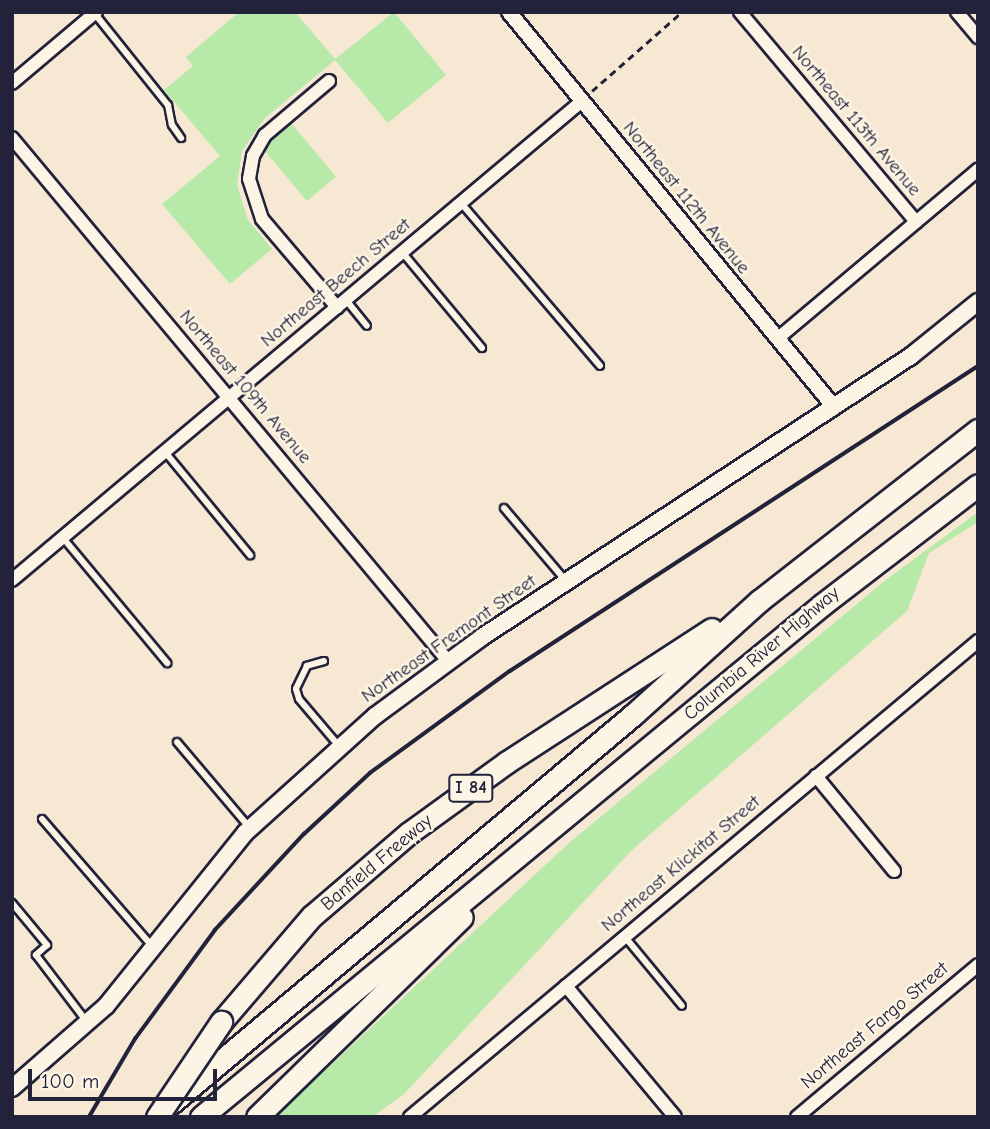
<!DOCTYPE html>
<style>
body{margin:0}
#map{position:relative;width:990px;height:1129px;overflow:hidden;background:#f6e8d3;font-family:"Comic Neue",sans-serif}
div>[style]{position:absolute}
.green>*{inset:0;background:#b7e9a8;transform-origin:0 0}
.path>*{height:2.5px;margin-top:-1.25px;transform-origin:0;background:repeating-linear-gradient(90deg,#22223b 0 7px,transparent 0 12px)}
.roads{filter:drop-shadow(2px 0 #22223b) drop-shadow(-2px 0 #22223b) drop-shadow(0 2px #22223b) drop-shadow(0 -2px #22223b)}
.service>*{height:6px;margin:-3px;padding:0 3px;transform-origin:3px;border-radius:3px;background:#fcf5e5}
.minor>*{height:12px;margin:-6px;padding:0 6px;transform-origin:6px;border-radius:6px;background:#fcf5e5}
.tertiary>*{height:14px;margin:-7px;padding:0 7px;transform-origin:7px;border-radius:7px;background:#fcf5e5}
.secondary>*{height:16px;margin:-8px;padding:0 8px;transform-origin:8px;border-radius:8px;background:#fcf5e5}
.motorway>*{height:21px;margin:-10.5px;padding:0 10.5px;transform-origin:10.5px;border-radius:10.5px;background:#fcf5e5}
.rail>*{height:3.5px;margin:-1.75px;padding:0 1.75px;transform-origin:1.75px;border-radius:1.75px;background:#22223b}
.bridges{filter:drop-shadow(2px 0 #22223b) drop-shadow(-2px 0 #22223b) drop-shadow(0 2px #22223b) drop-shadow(0 -2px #22223b)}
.motorway-bridge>*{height:21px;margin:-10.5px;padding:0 10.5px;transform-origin:10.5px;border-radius:10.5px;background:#fcf5e5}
span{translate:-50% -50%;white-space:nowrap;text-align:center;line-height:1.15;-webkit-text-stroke:5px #fcf5e5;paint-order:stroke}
.shield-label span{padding:2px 5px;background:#fcf5e5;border:2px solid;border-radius:5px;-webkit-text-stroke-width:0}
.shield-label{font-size:18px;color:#22223b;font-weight:700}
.street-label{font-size:19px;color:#22223b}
.frame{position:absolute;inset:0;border:14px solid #22223b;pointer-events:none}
.scale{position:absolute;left:28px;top:1069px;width:189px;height:32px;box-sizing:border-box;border:4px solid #22223b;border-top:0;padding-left:9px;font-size:21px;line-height:24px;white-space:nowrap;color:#22223b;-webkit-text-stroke:5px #fcf5e5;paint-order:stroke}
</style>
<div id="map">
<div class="green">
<i style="clip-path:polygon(239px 12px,295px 12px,335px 59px,394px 12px,446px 75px,388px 123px,335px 60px,265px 118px,242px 151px,237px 185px,248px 220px,272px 249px,230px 284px,162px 204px,220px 156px,164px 90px,193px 66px,186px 57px)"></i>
<i style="left:291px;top:123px;width:70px;height:38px;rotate:50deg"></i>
<i style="clip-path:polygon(978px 512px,978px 522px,929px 553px,907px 611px,632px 850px,404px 1094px,372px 1117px,275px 1117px,569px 843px,887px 579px)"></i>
</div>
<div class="path">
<i style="left:592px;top:91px;width:120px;rotate:-41.3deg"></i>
</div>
<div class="roads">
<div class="service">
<i style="left:95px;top:14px;width:117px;rotate:51.3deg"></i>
<i style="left:168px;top:105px;width:20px;rotate:79deg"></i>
<i style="left:172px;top:125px;width:16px;rotate:55deg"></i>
<i style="left:461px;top:203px;width:214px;rotate:49.5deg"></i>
<i style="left:402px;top:252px;width:125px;rotate:50.2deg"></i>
<i style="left:346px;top:300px;width:33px;rotate:51deg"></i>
<i style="left:165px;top:452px;width:134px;rotate:50.5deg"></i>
<i style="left:504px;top:508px;width:96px;rotate:49.7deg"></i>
<i style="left:63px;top:538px;width:163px;rotate:50.2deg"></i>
<i style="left:324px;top:661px;width:18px;rotate:164deg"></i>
<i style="left:307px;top:666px;width:25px;rotate:116deg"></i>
<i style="left:296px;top:689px;width:10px;rotate:73deg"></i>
<i style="left:299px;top:699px;width:62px;rotate:49.6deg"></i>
<i style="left:177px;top:742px;width:111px;rotate:49.7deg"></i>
<i style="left:42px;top:819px;width:168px;rotate:49.1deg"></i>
<i style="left:12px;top:903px;width:55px;rotate:50.2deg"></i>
<i style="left:47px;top:945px;width:15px;rotate:138deg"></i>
<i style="left:36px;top:955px;width:84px;rotate:52.7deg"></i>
<i style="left:625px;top:937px;width:89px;rotate:50.4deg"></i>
</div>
<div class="minor">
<i style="left:740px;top:12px;width:274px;rotate:50deg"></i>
<i style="left:957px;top:12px;width:33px;rotate:50deg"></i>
<i style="left:329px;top:81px;width:84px;rotate:139.8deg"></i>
<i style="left:265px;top:135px;width:24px;rotate:120deg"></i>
<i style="left:253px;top:156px;width:23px;rotate:100deg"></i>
<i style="left:249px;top:179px;width:42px;rotate:72deg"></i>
<i style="left:262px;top:219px;width:116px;rotate:49.6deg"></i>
<i style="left:12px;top:83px;width:110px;rotate:-40.2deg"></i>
<i style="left:12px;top:138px;width:681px;rotate:50.18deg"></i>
<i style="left:777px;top:339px;width:263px;rotate:-40.1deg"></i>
<i style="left:12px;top:580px;width:745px;rotate:-40.04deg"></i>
<i style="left:816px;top:776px;width:123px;rotate:50.6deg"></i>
<i style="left:566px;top:986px;width:170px;rotate:50.2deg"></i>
<i style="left:410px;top:1117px;width:741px;rotate:-39.96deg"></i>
<i style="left:797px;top:1117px;width:236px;rotate:-40deg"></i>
</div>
<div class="tertiary">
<i style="left:509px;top:12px;width:512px;rotate:50.55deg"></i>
</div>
<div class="secondary">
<i style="left:12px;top:1088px;width:125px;rotate:-41.1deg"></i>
<i style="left:106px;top:1006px;width:222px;rotate:-51.2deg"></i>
<i style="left:245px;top:833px;width:175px;rotate:-42deg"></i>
<i style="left:375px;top:716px;width:133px;rotate:-36.4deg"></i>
<i style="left:482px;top:637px;width:513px;rotate:-33.23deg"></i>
<i style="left:911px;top:356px;width:86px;rotate:-38.9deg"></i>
</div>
<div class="motorway">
<i style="left:221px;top:1022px;width:140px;rotate:-49.4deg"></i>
<i style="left:312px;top:916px;width:128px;rotate:-40.6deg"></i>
<i style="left:409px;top:833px;width:121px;rotate:-35.9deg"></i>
<i style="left:507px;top:762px;width:244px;rotate:-33deg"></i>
<i style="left:170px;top:1104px;width:606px;rotate:-40.05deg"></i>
<i style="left:634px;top:714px;width:169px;rotate:-42.1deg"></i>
<i style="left:759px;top:601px;width:278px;rotate:-38deg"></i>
<i style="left:201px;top:1117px;width:806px;rotate:-39.51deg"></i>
<i style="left:823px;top:604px;width:195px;rotate:-37.5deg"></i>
<i style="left:257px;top:1117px;width:286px;rotate:-44.3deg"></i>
</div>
</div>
<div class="rail">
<i style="left:89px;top:1117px;width:91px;rotate:-59.5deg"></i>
<i style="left:135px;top:1039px;width:135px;rotate:-53.7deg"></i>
<i style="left:215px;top:930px;width:131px;rotate:-47.2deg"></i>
<i style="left:304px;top:834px;width:90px;rotate:-42.7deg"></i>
<i style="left:370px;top:773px;width:173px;rotate:-36.1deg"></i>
<i style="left:510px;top:671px;width:559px;rotate:-33.09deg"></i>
</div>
<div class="bridges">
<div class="motorway-bridge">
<i style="left:157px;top:1117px;width:115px;rotate:-56deg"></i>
</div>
</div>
<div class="shield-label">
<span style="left:471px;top:788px">I 84</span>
</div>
<div class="street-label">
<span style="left:856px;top:121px;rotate:50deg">Northeast 113th Avenue</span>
<span style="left:686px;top:198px;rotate:51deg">Northeast 112th Avenue</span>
<span style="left:336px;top:283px;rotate:-40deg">Northeast Beech Street</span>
<span style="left:245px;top:387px;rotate:50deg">Northeast 109th Avenue</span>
<span style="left:449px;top:639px;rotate:-35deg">Northeast Fremont Street</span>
<span style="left:762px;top:654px;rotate:-40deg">Columbia River Highway</span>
<span style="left:377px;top:863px;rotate:-40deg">Banfield Freeway</span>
<span style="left:681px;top:864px;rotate:-40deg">Northeast Klickitat Street</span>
<span style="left:875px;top:1026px;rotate:-40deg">Northeast Fargo Street</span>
</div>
<div class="frame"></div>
<div class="scale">100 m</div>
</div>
